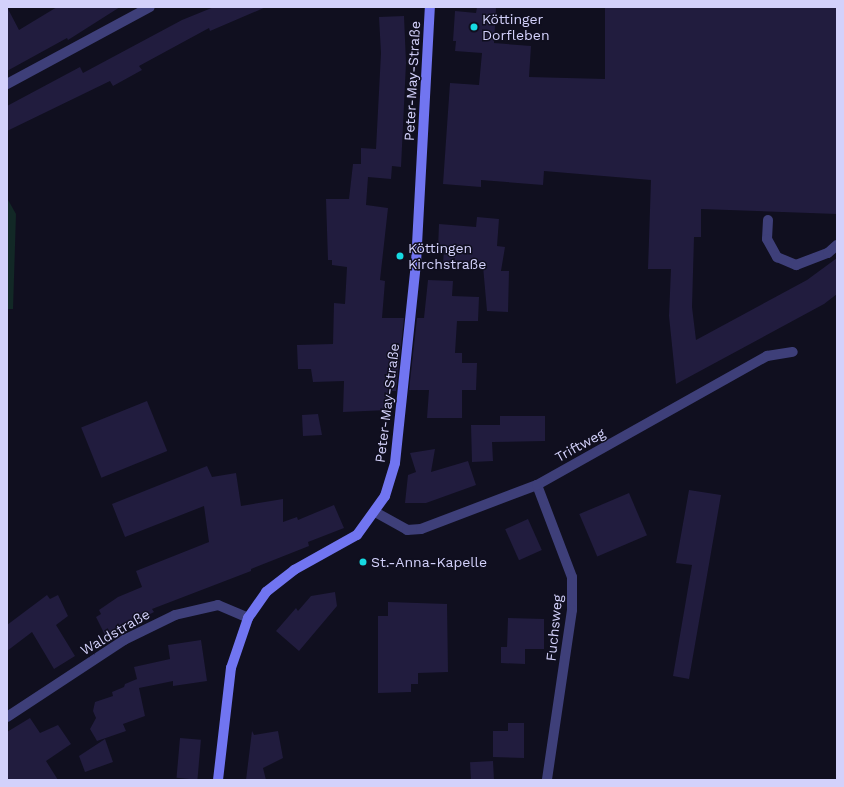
<!DOCTYPE html>
<meta charset="utf-8">
<style>
body{margin:0}
#map{position:relative;width:844px;height:787px;overflow:hidden;background:#100f1f;font-family:"Work Sans",sans-serif}
div>[style]{position:absolute}
.green>*{inset:0;background:#122826}
.building>*{inset:0;background:#211c3e;transform-origin:0 0}
.service>*{height:10px;margin:-5px;padding:0 5px;transform-origin:5px;border-radius:5px;background:#3e3f79}
.minor>*{height:10px;margin:-5px;padding:0 5px;transform-origin:5px;border-radius:5px;background:#3e3f79}
.secondary>*{height:10px;margin:-5px;padding:0 5px;transform-origin:5px;border-radius:5px;background:#7175f1}
.dots>*{width:11px;height:11px;translate:-50% -50%;box-sizing:border-box;border:2px solid #100f1f;border-radius:50%}
span{translate:-50% -50%;white-space:nowrap;text-align:center;line-height:1.15;-webkit-text-stroke:3px #100f1f;paint-order:stroke}
.poi-label{font-size:14px;color:#d3d1fb}
.left{translate:0 -50%;text-align:left}
.street-label{font-size:14px;color:#d3d1fb}
.frame{position:absolute;inset:0;border:8px solid #d3d1fb;pointer-events:none}
</style>
<div id="map">
<div class="green">
<i style="clip-path:polygon(7px 198px,16px 214px,13px 309px,7px 309px)"></i>
</div>
<div class="building">
<i style="clip-path:polygon(7px 7px,19px 30px,57px 7px,120px 7px,68px 40px,67px 38px,7px 71px)"></i>
<i style="clip-path:polygon(214px 7px,266px 7px,210px 31px,209px 28px,139px 66px,142px 70px,113px 86px,110px 81px,7px 131px,7px 106px,80px 67px,83px 73px,182px 20px)"></i>
<i style="clip-path:polygon(477px 7px,496px 7px,494px 43px,531px 46px,529px 77px,605px 79px,605px 7px,837px 7px,837px 214px,701px 209px,701px 237px,694px 237px,692px 307px,696px 340px,807px 280px,837px 258px,837px 294px,824px 304px,676px 384px,669px 316px,671px 269px,648px 269px,651px 180px,544px 171px,543px 185px,481px 180px,481px 187px,443px 184px,450px 83px,479px 85px,482px 53px,455px 51px,456px 41px,453px 41px,455px 11px,476px 13px)"></i>
<i style="clip-path:polygon(404px 16px,406px 63px,401px 167px,392px 166px,391px 179px,368px 177px,366px 205px,388px 208px,380px 280px,385px 281px,382px 318px,404px 318px,396px 391px,390px 391px,388px 410px,343px 412px,344px 381px,313px 382px,311px 369px,298px 369px,297px 345px,333px 344px,334px 303px,345px 304px,347px 267px,332px 265px,332px 260px,328px 260px,326px 199px,349px 199px,353px 164px,361px 164px,361px 148px,376px 149px,381px 53px,379px 17px)"></i>
<i style="clip-path:polygon(477px 217px,499px 219px,497px 246px,505px 247px,501px 271px,509px 271px,508px 312px,487px 311px,483px 266px,443px 264px,444px 249px,438px 249px,439px 224px,476px 227px)"></i>
<i style="clip-path:polygon(428px 280px,453px 281px,452px 296px,479px 297px,478px 321px,457px 321px,455px 353px,462px 353px,462px 363px,477px 363px,476px 390px,462px 390px,462px 418px,427px 418px,429px 390px,409px 390px,417px 318px,424px 318px)"></i>
<i style="left:147px;top:401px;width:54px;height:71px;rotate:68deg"></i>
<i style="clip-path:polygon(318px 414px,322px 435px,303px 436px,302px 415px)"></i>
<i style="clip-path:polygon(500px 416px,545px 416px,545px 441px,492px 442px,493px 461px,472px 462px,471px 425px,500px 425px)"></i>
<i style="clip-path:polygon(435px 449px,431px 472px,468px 461px,476px 485px,426px 503px,405px 503px,408px 475px,416px 472px,410px 453px)"></i>
<i style="clip-path:polygon(207px 466px,212px 477px,236px 473px,241px 506px,283px 499px,283px 522px,297px 517px,298px 520px,334px 505px,344px 528px,308px 542px,309px 546px,251px 569px,251px 571px,152px 609px,154px 612px,106px 637px,96px 617px,101px 614px,99px 610px,118px 597px,142px 587px,136px 571px,209px 542px,204px 506px,125px 537px,112px 504px)"></i>
<i style="clip-path:polygon(689px 490px,721px 495px,689px 679px,673px 676px,692px 565px,676px 563px)"></i>
<i style="left:629px;top:493px;width:46px;height:54px;rotate:67deg"></i>
<i style="left:528px;top:519px;width:34px;height:25px;rotate:66deg"></i>
<i style="clip-path:polygon(335px 592px,337px 606px,299px 651px,276px 631px,296px 608px,298px 611px,311px 596px)"></i>
<i style="clip-path:polygon(47px 595px,50px 599px,58px 595px,68px 616px,56px 625px,75px 656px,54px 669px,32px 632px,7px 651px,7px 625px)"></i>
<i style="clip-path:polygon(388px 602px,447px 604px,448px 672px,418px 673px,418px 684px,411px 684px,411px 692px,378px 693px,378px 616px,388px 616px)"></i>
<i style="clip-path:polygon(508px 618px,544px 619px,544px 649px,525px 649px,525px 664px,501px 663px,501px 647px,507px 647px)"></i>
<i style="clip-path:polygon(201px 640px,207px 681px,173px 686px,173px 681px,139px 688px,145px 716px,123px 724px,126px 731px,97px 741px,90px 729px,96px 718px,93px 711px,95px 702px,113px 696px,112px 692px,124px 687px,125px 684px,137px 679px,138px 683px,134px 667px,170px 659px,168px 645px)"></i>
<i style="clip-path:polygon(30px 718px,40px 733px,58px 725px,71px 744px,46px 761px,58px 780px,7px 780px,7px 732px)"></i>
<i style="clip-path:polygon(508px 723px,524px 723px,524px 758px,493px 757px,493px 731px,508px 731px)"></i>
<i style="clip-path:polygon(252px 731px,254px 735px,278px 731px,283px 758px,263px 768px,266px 780px,246px 780px)"></i>
<i style="left:180px;top:738px;width:21px;height:40px;rotate:5deg"></i>
<i style="clip-path:polygon(105px 739px,113px 762px,85px 772px,79px 756px)"></i>
<i style="left:493px;top:761px;width:19px;height:23px;rotate:87deg"></i>
</div>
<div class="service">
<i style="left:768px;top:220px;width:19px;rotate:93deg"></i>
<i style="left:767px;top:239px;width:21px;rotate:61deg"></i>
<i style="left:777px;top:257px;width:21px;rotate:23deg"></i>
<i style="left:796px;top:265px;width:34px;rotate:-21deg"></i>
<i style="left:828px;top:253px;width:12px;rotate:-42deg"></i>
</div>
<div class="minor">
<i style="left:7px;top:84px;width:162px;rotate:-28.3deg"></i>
<i style="left:537px;top:485px;width:98px;rotate:69.2deg"></i>
<i style="left:572px;top:577px;width:33px;rotate:90deg"></i>
<i style="left:572px;top:610px;width:172px;rotate:98.4deg"></i>
<i style="left:375px;top:512px;width:37px;rotate:29deg"></i>
<i style="left:407px;top:530px;width:14px;rotate:-4deg"></i>
<i style="left:421px;top:529px;width:124px;rotate:-20.8deg"></i>
<i style="left:537px;top:485px;width:264px;rotate:-29.3deg"></i>
<i style="left:767px;top:356px;width:26px;rotate:-9deg"></i>
<i style="left:7px;top:717px;width:140px;rotate:-33.3deg"></i>
<i style="left:124px;top:640px;width:57px;rotate:-26.1deg"></i>
<i style="left:175px;top:615px;width:44px;rotate:-13.1deg"></i>
<i style="left:218px;top:605px;width:33px;rotate:23deg"></i>
</div>
<div class="secondary">
<i style="left:218px;top:780px;width:113px;rotate:-83.4deg"></i>
<i style="left:231px;top:668px;width:53px;rotate:-71.2deg"></i>
<i style="left:248px;top:618px;width:32px;rotate:-55deg"></i>
<i style="left:266px;top:592px;width:36px;rotate:-38deg"></i>
<i style="left:294px;top:570px;width:72px;rotate:-29.1deg"></i>
<i style="left:357px;top:535px;width:48px;rotate:-54.3deg"></i>
<i style="left:385px;top:496px;width:34px;rotate:-73deg"></i>
<i style="left:395px;top:463px;width:201px;rotate:-84deg"></i>
<i style="left:416px;top:263px;width:256px;rotate:-86.9deg"></i>
</div>
<div class="dots">
<i style="left:474px;top:27px;background:#16dae2"></i>
<i style="left:400px;top:256px;background:#16dae2"></i>
<i style="left:363px;top:562px;background:#16dae2"></i>
</div>
<div class="poi-label">
<span class="left" style="left:482px;top:27px">Köttinger<br>Dorfleben</span>
<span class="left" style="left:408px;top:256px">Köttingen<br>Kirchstraße</span>
<span class="left" style="left:371px;top:562px">St.-Anna-Kapelle</span>
</div>
<div class="street-label">
<span style="left:412px;top:81px;rotate:-87deg">Peter-May-Straße</span>
<span style="left:387px;top:403px;rotate:-83deg">Peter-May-Straße</span>
<span style="left:580px;top:445px;rotate:-29deg">Triftweg</span>
<span style="left:554px;top:628px;rotate:-84deg">Fuchsweg</span>
<span style="left:115px;top:632px;rotate:-30deg">Waldstraße</span>
</div>
<div class="frame"></div>
</div>
